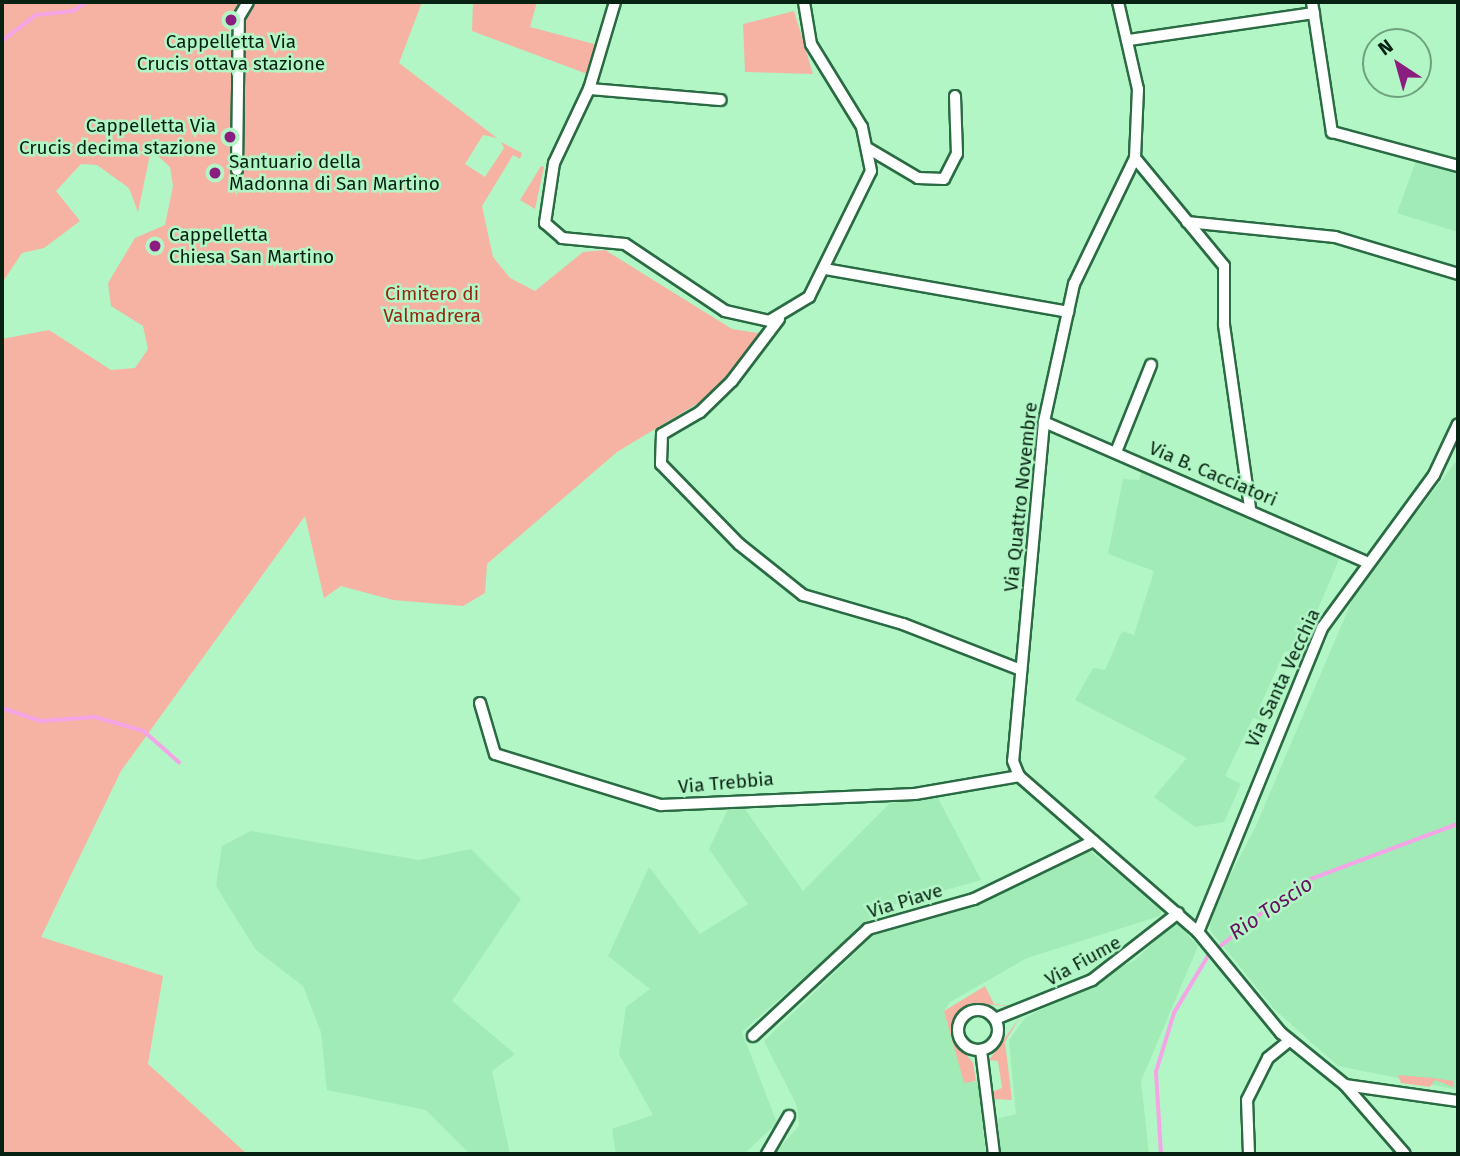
<!DOCTYPE html>
<style>
body{margin:0}
#map{position:relative;width:1460px;height:1156px;overflow:hidden;background:#b2f6c6;font-family:"Fira Sans",sans-serif}
div>[style]{position:absolute}
.built>*{inset:0;background:#a1ebb7}
.green>*{inset:0;background:#f6b3a3}
.stream>*{height:3.5px;margin:-1.75px;padding:0 1.75px;transform-origin:1.75px;border-radius:1.75px;background:#f4a5e6}
.roads{filter:drop-shadow(2px 0 #2a6b43) drop-shadow(-2px 0 #2a6b43) drop-shadow(0 2px #2a6b43) drop-shadow(0 -2px #2a6b43)}
.minor>*{height:10px;margin:-5px;padding:0 5px;transform-origin:5px;border-radius:5px;background:#fff}
.minor>.ring{margin:-5px;padding:0;box-sizing:content-box;background:none;border:10px solid #fff;border-radius:50%}
.dots>*{width:19px;height:19px;translate:-50% -50%;box-sizing:border-box;border:4px solid #b2f6c6;border-radius:50%}
span{translate:-50% -50%;white-space:nowrap;text-align:center;line-height:1.15;-webkit-text-stroke:5px #b2f6c6;paint-order:stroke}
.poi-label{font-size:19px;color:#072212}
.right{translate:-100% -50%;text-align:right}
.left{translate:0 -50%;text-align:left}
.park-label{font-size:19px;color:#962811}
.street-label{font-size:19px;color:#072212}
.water-label{font-size:21px;color:#680f5e;font-style:italic}
.frame{position:absolute;inset:0;border:4px solid #072212;pointer-events:none}
.north{position:absolute;left:1362px;top:28px;width:70px;height:70px;box-sizing:border-box;background:#b2f6c6;border:2px solid #6ea17e;border-radius:50%;rotate:324deg;font-size:19px;font-weight:700;line-height:28px;text-align:center;color:#072212}
.north::after{content:'';display:block;margin:auto;width:24px;height:32px;background:#8c1d80;clip-path:polygon(50% 0,100% 100%,50% 72%,0 100%)}
</style>
<div id="map">
<div class="built">
<i style="clip-path:polygon(1417px 158px,1458px 170px,1458px 232px,1397px 213px)"></i>
<i style="clip-path:polygon(1458px 459px,1458px 1090px,1338px 1066px,1274px 1009px,1210px 930px,1209px 915px,1255px 828px,1356px 591px)"></i>
<i style="clip-path:polygon(1142px 466px,1341px 555px,1299px 653px,1285px 651px,1260px 706px,1268px 709px,1263px 721px,1253px 718px,1225px 776px,1241px 784px,1224px 822px,1195px 827px,1154px 797px,1187px 758px,1075px 700px,1093px 668px,1105px 670px,1122px 631px,1134px 635px,1154px 571px,1108px 554px,1123px 479px,1139px 480px)"></i>
<i style="clip-path:polygon(938px 798px,981px 880px,882px 908px,742px 1032px,777px 1123px,744px 1154px,616px 1154px,612px 1129px,653px 1115px,619px 1054px,626px 1007px,650px 989px,608px 956px,649px 867px,700px 934px,748px 904px,709px 849px,729px 807px,742px 805px,803px 891px,890px 803px)"></i>
<i style="clip-path:polygon(251px 831px,419px 860px,471px 849px,521px 899px,452px 1001px,515px 1054px,492px 1071px,510px 1154px,470px 1154px,426px 1110px,327px 1090px,321px 1032px,303px 986px,256px 950px,216px 886px,222px 846px)"></i>
<i style="clip-path:polygon(1090px 851px,1162px 909px,1160px 916px,1027px 958px,950px 1002px,944px 1011px,964px 1082px,978px 1082px,986px 1154px,774px 1154px,799px 1126px,797px 1106px,764px 1041px,877px 932px,972px 907px)"></i>
<i style="clip-path:polygon(1176px 921px,1198px 946px,1141px 1081px,1149px 1154px,1001px 1154px,996px 1119px,1016px 1114px,1009px 1040px,1025px 1018px,1135px 960px)"></i>
</div>
<div class="green">
<i style="clip-path:polygon(2px 2px,244px 2px,229px 29px,236px 64px,244px 74px,243px 26px,253px 2px,422px 2px,399px 63px,497px 138px,483px 135px,465px 164px,485px 177px,504px 148px,501px 142px,522px 153px,520px 159px,513px 155px,482px 206px,493px 257px,510px 278px,535px 291px,583px 252px,605px 250px,732px 329px,764px 334px,705px 399px,617px 452px,487px 564px,485px 593px,463px 606px,393px 600px,341px 586px,324px 598px,305px 516px,121px 771px,41px 937px,163px 976px,148px 1064px,247px 1154px,2px 1154px,2px 339px,49px 330px,111px 370px,135px 368px,148px 349px,143px 326px,111px 306px,108px 283px,135px 238px,165px 225px,173px 186px,170px 167px,151px 150px,138px 212px,129px 188px,97px 165px,81px 164px,56px 191px,80px 221px,44px 248px,22px 253px,2px 283px)"></i>
<i style="clip-path:polygon(473px 2px,537px 2px,530px 27px,598px 45px,590px 75px,472px 31px)"></i>
<i style="clip-path:polygon(794px 11px,813px 74px,745px 72px,743px 24px)"></i>
<i style="clip-path:polygon(541px 166px,544px 167px,535px 209px,520px 200px)"></i>
<i style="clip-path:polygon(985px 986px,994px 1004px,1019px 1007px,971px 1003px,957px 1013px,952px 1036px,973px 1063px,976px 1081px,964px 1083px,944px 1011px)"></i>
<i style="clip-path:polygon(1020px 1017px,1005px 1042px,1012px 1100px,993px 1099px,992px 1092px,1002px 1088px,998px 1061px,989px 1060px)"></i>
<i style="clip-path:polygon(1398px 1075px,1433px 1078px,1454px 1081px,1453px 1087px,1435px 1080px,1430px 1087px,1401px 1083px)"></i>
</div>
<div class="stream">
<i style="left:2px;top:41px;width:43px;rotate:-37.4deg"></i>
<i style="left:36px;top:15px;width:37px;rotate:-6deg"></i>
<i style="left:73px;top:11px;width:17px;rotate:-33deg"></i>
<i style="left:2px;top:708px;width:41px;rotate:18.4deg"></i>
<i style="left:41px;top:721px;width:54px;rotate:-4.2deg"></i>
<i style="left:95px;top:717px;width:51px;rotate:15.9deg"></i>
<i style="left:144px;top:731px;width:47px;rotate:41.5deg"></i>
<i style="left:1161px;top:1154px;width:82px;rotate:-93.5deg"></i>
<i style="left:1156px;top:1072px;width:62px;rotate:-73deg"></i>
<i style="left:1174px;top:1013px;width:66px;rotate:-59.2deg"></i>
<i style="left:1208px;top:956px;width:115px;rotate:-38.7deg"></i>
<i style="left:1298px;top:884px;width:171px;rotate:-20.6deg"></i>
</div>
<div class="roads">
<div class="minor">
<i style="left:615px;top:2px;width:91px;rotate:106.6deg"></i>
<i style="left:589px;top:89px;width:82px;rotate:115.3deg"></i>
<i style="left:554px;top:163px;width:61px;rotate:98.5deg"></i>
<i style="left:545px;top:223px;width:23px;rotate:41deg"></i>
<i style="left:562px;top:238px;width:63px;rotate:5.4deg"></i>
<i style="left:625px;top:244px;width:120px;rotate:33.8deg"></i>
<i style="left:725px;top:311px;width:45px;rotate:12.8deg"></i>
<i style="left:769px;top:321px;width:47px;rotate:-31deg"></i>
<i style="left:809px;top:297px;width:140px;rotate:-63.8deg"></i>
<i style="left:871px;top:171px;width:45px;rotate:-101.6deg"></i>
<i style="left:862px;top:127px;width:97px;rotate:-121.6deg"></i>
<i style="left:811px;top:44px;width:43px;rotate:-99.5deg"></i>
<i style="left:1118px;top:2px;width:89px;rotate:77.1deg"></i>
<i style="left:1138px;top:89px;width:69px;rotate:92.5deg"></i>
<i style="left:1135px;top:158px;width:140px;rotate:115.8deg"></i>
<i style="left:1074px;top:284px;width:141px;rotate:102.3deg"></i>
<i style="left:1044px;top:422px;width:340px;rotate:95.2deg"></i>
<i style="left:1013px;top:761px;width:16px;rotate:68deg"></i>
<i style="left:1019px;top:776px;width:237px;rotate:41.1deg"></i>
<i style="left:1198px;top:932px;width:131px;rotate:50.6deg"></i>
<i style="left:1281px;top:1033px;width:82px;rotate:39.1deg"></i>
<i style="left:1345px;top:1085px;width:114px;rotate:8.1deg"></i>
<i style="left:1312px;top:2px;width:132px;rotate:81.3deg"></i>
<i style="left:1332px;top:132px;width:131px;rotate:15.1deg"></i>
<i style="left:1129px;top:40px;width:187px;rotate:-8.3deg"></i>
<i style="left:589px;top:89px;width:132px;rotate:4.8deg"></i>
<i style="left:869px;top:149px;width:57px;rotate:30.6deg"></i>
<i style="left:918px;top:178px;width:26px;rotate:2deg"></i>
<i style="left:944px;top:179px;width:28px;rotate:-63deg"></i>
<i style="left:957px;top:154px;width:58px;rotate:-92deg"></i>
<i style="left:1135px;top:158px;width:140px;rotate:50.5deg"></i>
<i style="left:1224px;top:266px;width:59px;rotate:90deg"></i>
<i style="left:1224px;top:325px;width:184px;rotate:81.9deg"></i>
<i style="left:237px;top:170px;width:153px;rotate:-89.3deg"></i>
<i style="left:239px;top:17px;width:17px;rotate:-59deg"></i>
<i style="left:1187px;top:222px;width:149px;rotate:5.8deg"></i>
<i style="left:1335px;top:237px;width:128px;rotate:16.7deg"></i>
<i style="left:825px;top:269px;width:247px;rotate:10deg"></i>
<i style="left:779px;top:319px;width:78px;rotate:127.2deg"></i>
<i style="left:732px;top:381px;width:45px;rotate:135.9deg"></i>
<i style="left:700px;top:412px;width:44px;rotate:149.9deg"></i>
<i style="left:662px;top:434px;width:30px;rotate:92deg"></i>
<i style="left:661px;top:464px;width:112px;rotate:45.7deg"></i>
<i style="left:739px;top:544px;width:82px;rotate:38.6deg"></i>
<i style="left:803px;top:595px;width:104px;rotate:16.2deg"></i>
<i style="left:903px;top:624px;width:127px;rotate:21.3deg"></i>
<i style="left:1044px;top:422px;width:351px;rotate:23.5deg"></i>
<i style="left:1116px;top:452px;width:94px;rotate:-68.1deg"></i>
<i style="left:480px;top:703px;width:53px;rotate:73.6deg"></i>
<i style="left:495px;top:754px;width:174px;rotate:17.1deg"></i>
<i style="left:661px;top:805px;width:254px;rotate:-2.5deg"></i>
<i style="left:915px;top:794px;width:106px;rotate:-9.8deg"></i>
<i style="left:1198px;top:932px;width:328px;rotate:-67.8deg"></i>
<i style="left:1322px;top:628px;width:190px;rotate:-53.8deg"></i>
<i style="left:1434px;top:475px;width:56px;rotate:-64.8deg"></i>
<i class="ring" style="left:958px;top:1010px;width:30px;height:30px"></i>
<i style="left:995px;top:1019px;width:105px;rotate:-21.9deg"></i>
<i style="left:1092px;top:980px;width:109px;rotate:-37.9deg"></i>
<i style="left:753px;top:1036px;width:157px;rotate:-42.9deg"></i>
<i style="left:868px;top:929px;width:110px;rotate:-15.8deg"></i>
<i style="left:974px;top:899px;width:133px;rotate:-25.8deg"></i>
<i style="left:981px;top:1050px;width:105px;rotate:82.9deg"></i>
<i style="left:1345px;top:1085px;width:91px;rotate:49deg"></i>
<i style="left:767px;top:1154px;width:44px;rotate:-59.9deg"></i>
<i style="left:1249px;top:1154px;width:54px;rotate:-92.1deg"></i>
<i style="left:1247px;top:1100px;width:47px;rotate:-63.4deg"></i>
<i style="left:1268px;top:1058px;width:28px;rotate:-39deg"></i>
</div>
</div>
<div class="dots">
<i style="left:231px;top:20px;background:#8c1d80"></i>
<i style="left:230px;top:137px;background:#8c1d80"></i>
<i style="left:215px;top:173px;background:#8c1d80"></i>
<i style="left:155px;top:246px;background:#8c1d80"></i>
</div>
<div class="poi-label">
<span style="left:231px;top:53px">Cappelletta Via<br>Crucis ottava stazione</span>
<span class="right" style="left:216px;top:137px">Cappelletta Via<br>Crucis decima stazione</span>
<span class="left" style="left:229px;top:173px">Santuario della<br>Madonna di San Martino</span>
<span class="left" style="left:169px;top:246px">Cappelletta<br>Chiesa San Martino</span>
</div>
<div class="park-label">
<span style="left:432px;top:305px">Cimitero di<br>Valmadrera</span>
</div>
<div class="street-label">
<span style="left:1213px;top:474px;rotate:23deg">Via B. Cacciatori</span>
<span style="left:1021px;top:497px;rotate:-84deg">Via Quattro Novembre</span>
<span style="left:1283px;top:678px;rotate:-65deg">Via Santa Vecchia</span>
<span style="left:726px;top:783px;rotate:-5deg">Via Trebbia</span>
<span style="left:905px;top:901px;rotate:-17deg">Via Piave</span>
<span style="left:1083px;top:961px;rotate:-29deg">Via Fiume</span>
</div>
<div class="water-label">
<span style="left:1271px;top:908px;rotate:-34deg">Rio Toscio</span>
</div>
<div class="frame"></div>
<div class="north">N</div>
</div>
